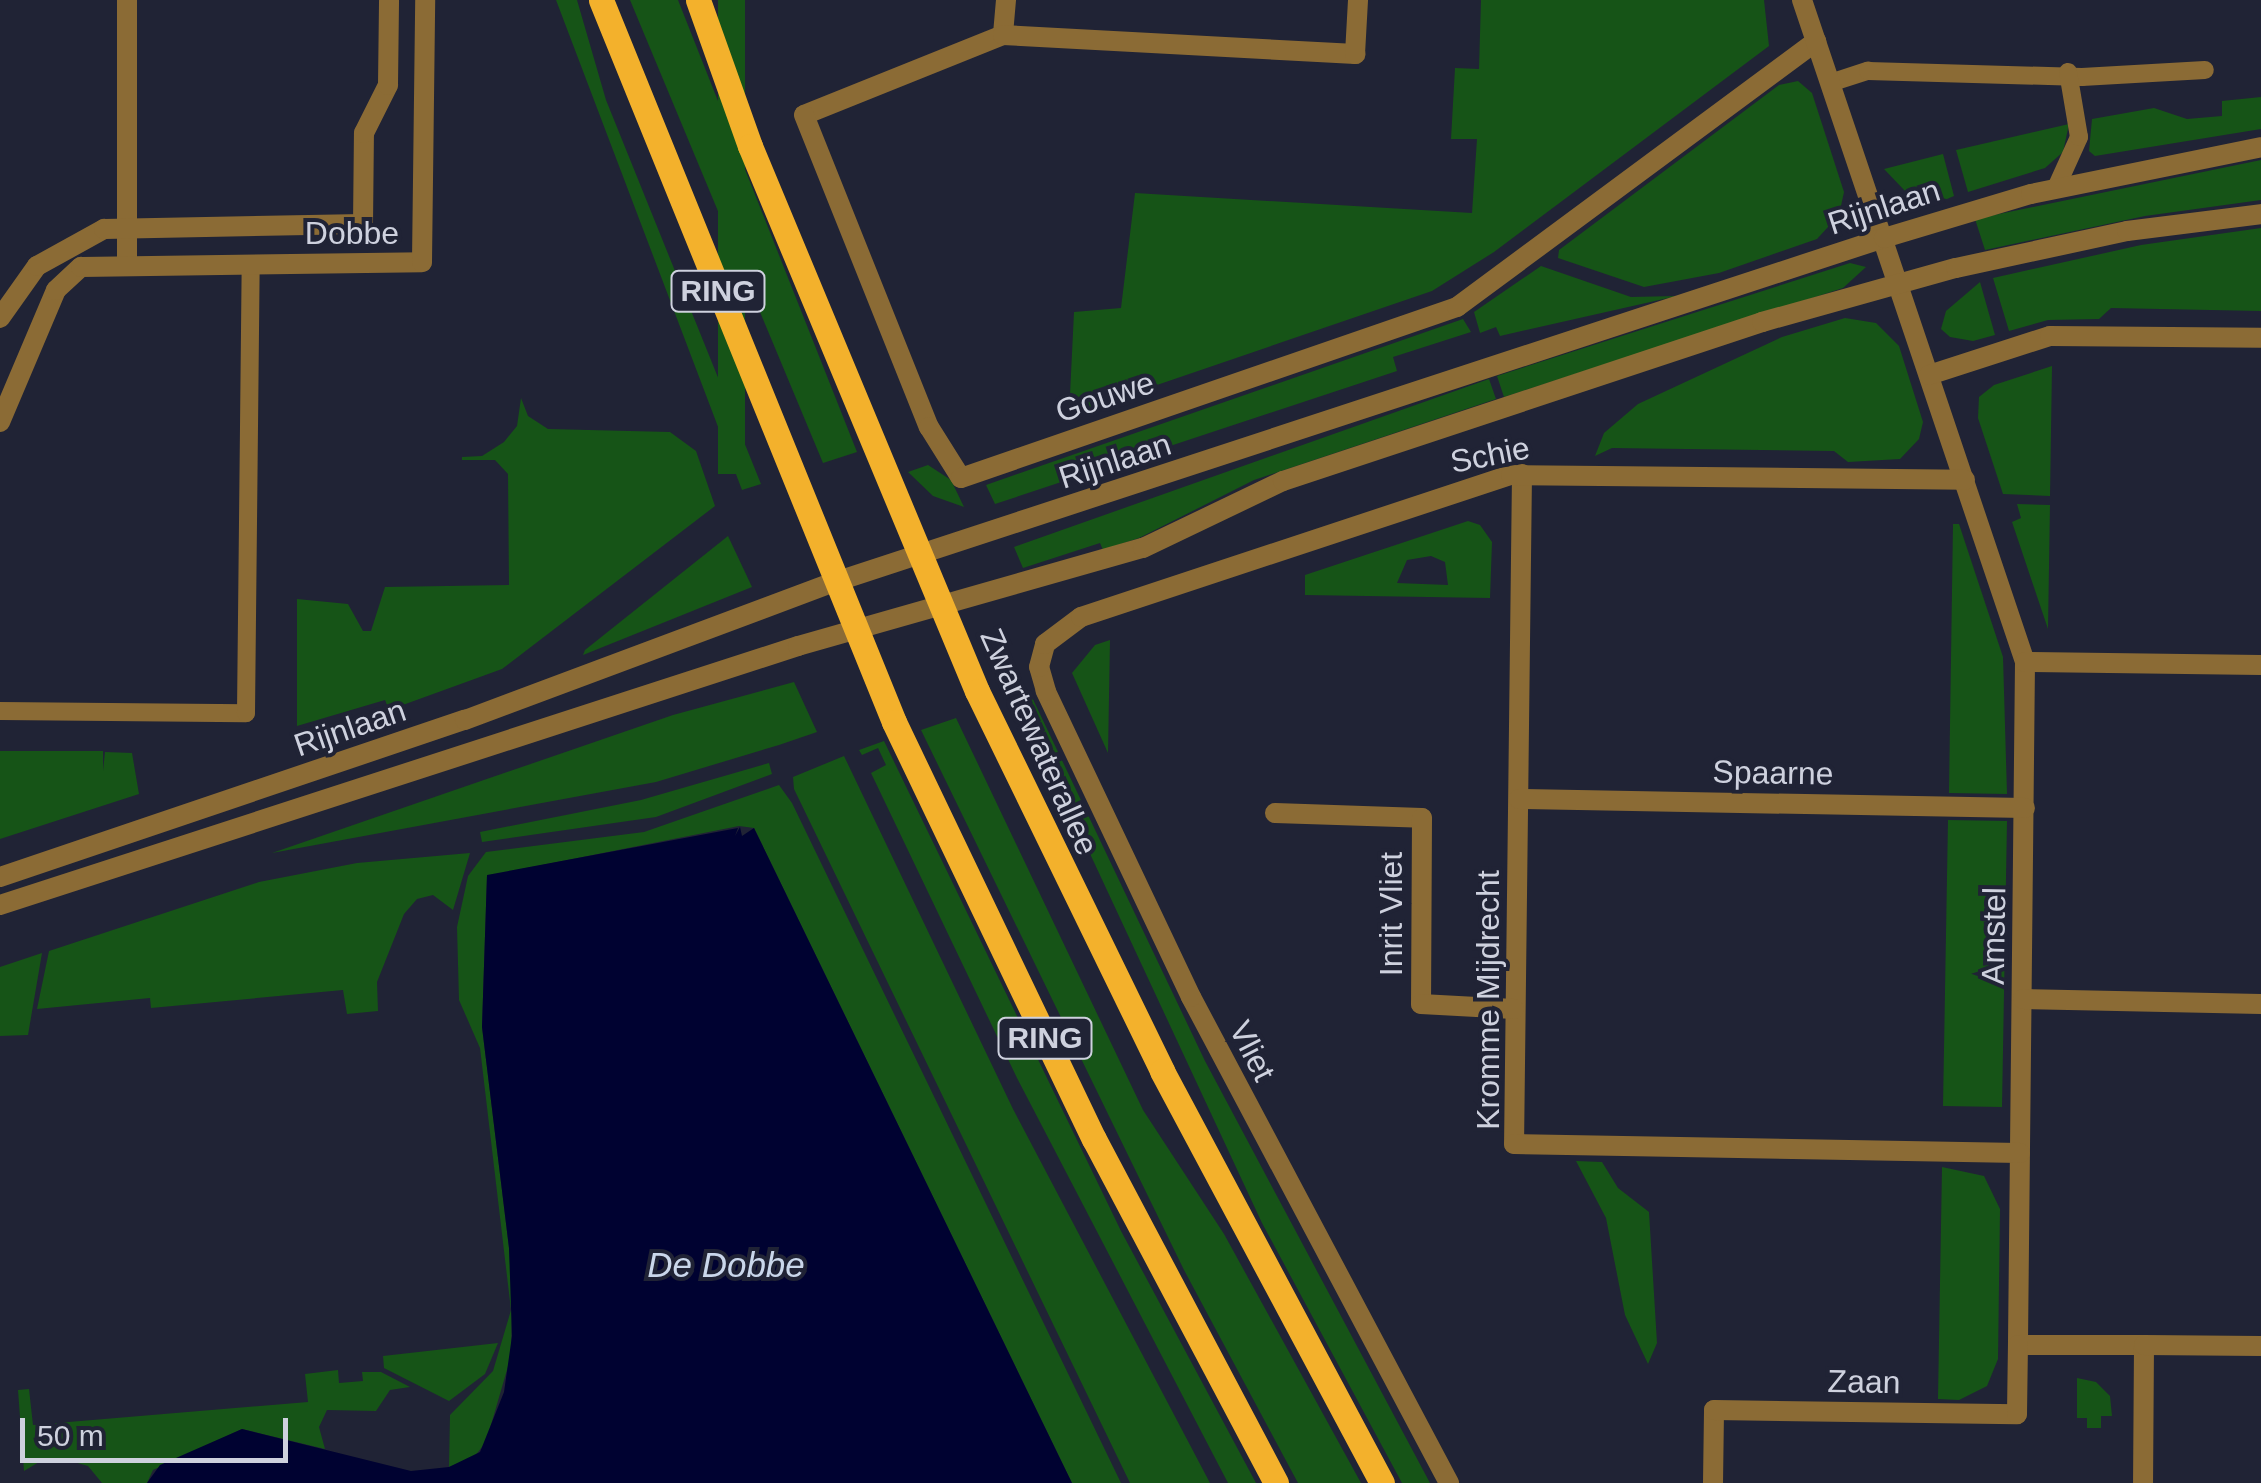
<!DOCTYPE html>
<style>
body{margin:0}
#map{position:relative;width:2261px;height:1483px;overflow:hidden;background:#202335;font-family:Helvetica,sans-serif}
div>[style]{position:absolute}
.green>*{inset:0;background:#165417;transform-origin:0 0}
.water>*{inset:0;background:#000231}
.service>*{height:18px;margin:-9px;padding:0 9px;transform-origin:9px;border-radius:9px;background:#8b6b35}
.pedestrian>*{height:20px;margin:-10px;padding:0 10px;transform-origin:10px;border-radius:10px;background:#8b6b35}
.minor>*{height:20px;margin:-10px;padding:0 10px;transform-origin:10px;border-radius:10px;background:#8b6b35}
.tertiary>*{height:20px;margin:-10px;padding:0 10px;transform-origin:10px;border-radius:10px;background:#8b6b35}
.primary>*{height:25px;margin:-12.5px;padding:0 12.5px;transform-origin:12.5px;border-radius:12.5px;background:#f3b12c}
span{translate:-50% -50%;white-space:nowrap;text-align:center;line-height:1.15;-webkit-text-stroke:8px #202335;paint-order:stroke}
.shield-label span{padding:2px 8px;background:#202335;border:2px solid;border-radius:8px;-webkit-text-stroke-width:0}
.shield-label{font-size:30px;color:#ced1de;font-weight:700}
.street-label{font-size:32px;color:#ced1de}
.water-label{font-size:35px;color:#cad7eb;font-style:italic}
.scale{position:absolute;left:20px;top:1418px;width:268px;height:45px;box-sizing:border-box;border:5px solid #ced1de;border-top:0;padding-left:12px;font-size:30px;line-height:35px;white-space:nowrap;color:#ced1de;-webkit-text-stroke:8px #202335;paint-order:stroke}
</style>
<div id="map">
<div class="green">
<i style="clip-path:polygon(556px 0,577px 0,606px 100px,761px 484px,742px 490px)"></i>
<i style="clip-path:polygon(630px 0,678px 0,857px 452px,823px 463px)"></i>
<i style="left:718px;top:0;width:27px;height:474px"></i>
<i style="clip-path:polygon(1481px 0,1764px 0,1769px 46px,1494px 252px,1432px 291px,1069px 415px,1074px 312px,1121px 308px,1135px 193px,1472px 213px,1477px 139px,1451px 139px,1455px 68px,1479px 69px)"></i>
<i style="clip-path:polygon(1798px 81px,1812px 93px,1844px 192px,1839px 215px,1817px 239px,1719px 273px,1644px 287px,1558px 258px,1559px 250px,1779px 85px)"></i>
<i style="clip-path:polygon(2261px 97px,2261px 129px,2095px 156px,2089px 151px,2092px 119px,2154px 108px,2187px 119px,2222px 116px,2222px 101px)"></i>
<i style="clip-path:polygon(2069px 124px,2063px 152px,2045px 168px,1968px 192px,1956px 150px)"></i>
<i style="clip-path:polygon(1943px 154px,1954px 196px,1947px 199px,1906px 192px,1884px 169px)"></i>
<i style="clip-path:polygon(2261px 160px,2261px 200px,2145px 216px,1985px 250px,1975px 219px)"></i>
<i style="clip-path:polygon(2261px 228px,2261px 311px,2111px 308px,2099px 319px,2048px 320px,2009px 331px,1993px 278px,2141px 245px)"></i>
<i style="clip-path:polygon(1850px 263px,1866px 267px,1843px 288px,1504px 397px,1497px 376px)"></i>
<i style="clip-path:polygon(1541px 266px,1631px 297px,1677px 296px,1500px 336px,1496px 327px,1480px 333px,1474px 312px)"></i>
<i style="clip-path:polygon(1980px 282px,1995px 335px,1973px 341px,1950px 337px,1941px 329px,1946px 311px)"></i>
<i style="clip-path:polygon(1845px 318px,1876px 323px,1899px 346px,1923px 422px,1919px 439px,1900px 459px,1848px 462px,1834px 451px,1612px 448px,1595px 456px,1604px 433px,1638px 404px,1782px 337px)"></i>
<i style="clip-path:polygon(1463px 319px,1471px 332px,1393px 357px,1397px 371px,995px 504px,986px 485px)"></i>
<i style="clip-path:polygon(2052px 366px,2050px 496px,2003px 494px,1978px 418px,1979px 397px,1994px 385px)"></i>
<i style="clip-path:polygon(1489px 379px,1496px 399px,1254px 480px,1139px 538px,1103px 550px,1100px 543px,1023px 568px,1014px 547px)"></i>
<i style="clip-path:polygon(521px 398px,528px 416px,548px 429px,670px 432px,696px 451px,715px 506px,502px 669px,389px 710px,385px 700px,297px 726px,297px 599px,348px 604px,363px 631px,371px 631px,385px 587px,509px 585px,508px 474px,495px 460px,462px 460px,462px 457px,482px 456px,504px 442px,517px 426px)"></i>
<i style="clip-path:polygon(928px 465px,951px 480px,964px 507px,933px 496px,908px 472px)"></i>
<i style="clip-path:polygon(2017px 504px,2050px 505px,2048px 629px,2012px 522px,2021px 518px)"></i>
<i style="clip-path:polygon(evenodd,1468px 521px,1480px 525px,1492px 542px,1490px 598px,1305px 595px,1305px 575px,1468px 521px,1431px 556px,1445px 562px,1448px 585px,1397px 583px,1407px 560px,1431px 556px)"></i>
<i style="clip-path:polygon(1953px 524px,1959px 524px,2003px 657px,2007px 794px,1949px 793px)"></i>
<i style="clip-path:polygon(728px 536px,752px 587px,583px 655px,585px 650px)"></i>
<i style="clip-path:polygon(1110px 640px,1108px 753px,1072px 673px,1095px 645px)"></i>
<i style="clip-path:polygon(794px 682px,817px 732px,779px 745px,656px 782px,272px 853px,673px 715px)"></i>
<i style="clip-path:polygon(1030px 693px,1205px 1061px,1430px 1483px,1402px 1483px,1262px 1223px,1017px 697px)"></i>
<i style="clip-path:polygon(956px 718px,1143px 1110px,1224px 1234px,1361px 1483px,1298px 1483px,1184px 1270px,921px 730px)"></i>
<i style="clip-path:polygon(884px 741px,1121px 1231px,1256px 1483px,1228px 1483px,1017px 1078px,871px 773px,886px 765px,878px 748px,862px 755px,859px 750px)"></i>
<i style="clip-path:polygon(0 751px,103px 751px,103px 771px,105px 752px,132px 753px,139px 794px,0 839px)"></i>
<i style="clip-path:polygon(844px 756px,1013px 1109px,1210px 1483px,1130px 1483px,794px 789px,793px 777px)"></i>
<i style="clip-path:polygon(769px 763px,772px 774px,656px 817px,482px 842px,480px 832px,641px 800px)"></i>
<i style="clip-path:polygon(779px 785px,792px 803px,1121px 1483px,1072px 1483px,754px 828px,739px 826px,487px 876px,482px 1027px,509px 1248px,512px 1296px,511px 1356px,486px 1442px,474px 1457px,449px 1467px,450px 1415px,493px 1371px,511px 1310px,480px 1048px,459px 1000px,457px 927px,468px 876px,486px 852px,644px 832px)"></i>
<i style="left:1948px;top:820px;width:59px;height:286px;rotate:1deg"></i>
<i style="clip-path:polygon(470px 853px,453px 910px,433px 895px,417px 899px,404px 914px,377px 982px,378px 1011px,347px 1014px,343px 990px,151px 1008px,150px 998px,37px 1009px,49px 951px,259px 882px,357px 863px)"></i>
<i style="clip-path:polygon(42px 953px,28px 1035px,0 1036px,0 967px)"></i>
<i style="clip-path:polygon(1576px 1161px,1602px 1162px,1618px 1188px,1649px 1212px,1657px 1343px,1648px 1364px,1625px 1315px,1606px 1218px)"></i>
<i style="clip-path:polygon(1942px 1167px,1984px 1176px,2000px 1209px,1998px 1359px,1987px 1386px,1959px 1400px,1938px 1399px)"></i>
<i style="clip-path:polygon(498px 1343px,485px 1374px,449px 1401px,384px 1368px,383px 1356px)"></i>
<i style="clip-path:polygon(338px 1370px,339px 1383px,363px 1381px,362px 1372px,381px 1372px,410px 1387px,390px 1390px,376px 1411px,327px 1410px,319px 1427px,325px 1449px,242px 1429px,153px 1470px,147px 1483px,102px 1483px,88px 1466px,67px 1460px,39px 1462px,24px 1471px,18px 1390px,29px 1389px,33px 1425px,308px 1402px,305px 1374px)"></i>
<i style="clip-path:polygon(2077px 1378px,2096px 1382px,2110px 1396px,2112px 1416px,2101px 1416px,2101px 1428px,2087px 1428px,2087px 1418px,2077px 1418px)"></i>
</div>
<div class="water">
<i style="clip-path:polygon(740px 827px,742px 836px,754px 828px,1072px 1483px,147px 1483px,160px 1465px,242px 1429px,411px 1471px,449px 1467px,480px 1452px,504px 1392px,512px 1336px,509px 1248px,482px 1027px,487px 875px,738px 828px,735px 836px)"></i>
</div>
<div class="service">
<i style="left:1830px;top:83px;width:40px;rotate:-18deg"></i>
<i style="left:1868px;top:71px;width:214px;rotate:1.6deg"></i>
<i style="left:2082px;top:77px;width:123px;rotate:-3.3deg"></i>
<i style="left:2056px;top:188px;width:56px;rotate:-65.7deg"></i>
<i style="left:2079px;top:137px;width:66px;rotate:-99.6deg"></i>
<i style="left:0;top:711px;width:246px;rotate:0.5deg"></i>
<i style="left:246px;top:713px;width:449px;rotate:-89.4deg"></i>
</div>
<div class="pedestrian">
<i style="left:127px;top:0;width:264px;rotate:90deg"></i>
<i style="left:0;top:318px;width:64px;rotate:-54.6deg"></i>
<i style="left:37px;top:266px;width:77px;rotate:-28.9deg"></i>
<i style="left:104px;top:229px;width:259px;rotate:-1.1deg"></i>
<i style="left:363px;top:224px;width:91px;rotate:-89.4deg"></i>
<i style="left:364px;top:133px;width:54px;rotate:-63.4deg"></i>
<i style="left:388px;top:85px;width:85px;rotate:-89.3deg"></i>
</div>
<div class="minor">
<i style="left:1006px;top:0;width:35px;rotate:95deg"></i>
<i style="left:1003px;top:35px;width:214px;rotate:158.1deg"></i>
<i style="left:804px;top:115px;width:336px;rotate:68.2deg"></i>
<i style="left:929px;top:427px;width:60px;rotate:57.9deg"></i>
<i style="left:961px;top:478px;width:525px;rotate:-19.02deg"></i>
<i style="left:1457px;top:307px;width:447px;rotate:-36.5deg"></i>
<i style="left:1802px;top:0;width:699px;rotate:71.38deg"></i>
<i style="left:2025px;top:662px;width:683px;rotate:90.59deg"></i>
<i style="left:2018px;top:1345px;width:126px"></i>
<i style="left:2144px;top:1345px;width:138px;rotate:90.4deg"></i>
<i style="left:1003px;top:35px;width:353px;rotate:3.1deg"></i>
<i style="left:1355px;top:54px;width:54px;rotate:-86.8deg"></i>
<i style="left:1929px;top:375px;width:127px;rotate:-17.9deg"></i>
<i style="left:2050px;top:336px;width:211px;rotate:0.5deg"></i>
<i style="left:0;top:422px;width:143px;rotate:-67deg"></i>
<i style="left:56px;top:290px;width:34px;rotate:-43deg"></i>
<i style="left:81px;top:267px;width:341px;rotate:-0.8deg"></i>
<i style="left:422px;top:262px;width:262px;rotate:-89.3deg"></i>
<i style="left:1522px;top:474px;width:670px;rotate:90.68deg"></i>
<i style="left:1514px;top:1144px;width:506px;rotate:1.02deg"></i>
<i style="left:2025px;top:662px;width:236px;rotate:0.7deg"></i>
<i style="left:1519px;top:799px;width:506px;rotate:1.02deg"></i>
<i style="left:1275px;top:813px;width:147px;rotate:1.9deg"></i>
<i style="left:1422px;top:818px;width:186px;rotate:90.3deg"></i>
<i style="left:1421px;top:1004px;width:93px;rotate:3.1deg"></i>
<i style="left:2023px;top:999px;width:238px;rotate:1.2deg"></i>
<i style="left:2144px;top:1345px;width:117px;rotate:0.5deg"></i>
<i style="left:1449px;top:1483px;width:550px;rotate:-117.96deg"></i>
<i style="left:1191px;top:997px;width:339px;rotate:-115.4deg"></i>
<i style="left:1046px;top:691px;width:25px;rotate:-106deg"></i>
<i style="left:1039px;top:667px;width:24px;rotate:-75deg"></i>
<i style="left:1045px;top:644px;width:45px;rotate:-36.9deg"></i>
<i style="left:1081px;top:617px;width:453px;rotate:-18.3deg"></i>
<i style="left:1511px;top:475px;width:454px;rotate:0.6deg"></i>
<i style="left:1713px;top:1483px;width:73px;rotate:-89.2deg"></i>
<i style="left:1714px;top:1410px;width:303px;rotate:0.8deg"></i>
<i style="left:2017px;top:1414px;width:69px;rotate:-89.2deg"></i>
</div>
<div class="tertiary">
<i style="left:0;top:877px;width:491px;rotate:-18.7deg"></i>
<i style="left:465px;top:720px;width:395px;rotate:-20.5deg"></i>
<i style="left:835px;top:582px;width:1104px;rotate:-18.16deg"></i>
<i style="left:1884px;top:238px;width:153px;rotate:-16.7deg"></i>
<i style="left:2031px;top:194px;width:235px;rotate:-11.5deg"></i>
<i style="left:0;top:905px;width:839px;rotate:-17.98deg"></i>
<i style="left:798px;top:646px;width:359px;rotate:-15.9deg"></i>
<i style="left:1143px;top:548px;width:155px;rotate:-25.6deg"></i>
<i style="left:1283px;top:481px;width:505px;rotate:-18.36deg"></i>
<i style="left:1762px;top:322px;width:201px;rotate:-15.6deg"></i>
<i style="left:1956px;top:268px;width:175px;rotate:-12.2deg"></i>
<i style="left:2127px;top:231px;width:135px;rotate:-7.2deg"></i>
</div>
<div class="primary">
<i style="left:601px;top:0;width:779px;rotate:67.91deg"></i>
<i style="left:894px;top:722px;width:462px;rotate:64.4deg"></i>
<i style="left:1094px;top:1139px;width:389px;rotate:62.1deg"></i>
<i style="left:698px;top:0;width:155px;rotate:70.4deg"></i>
<i style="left:750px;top:146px;width:590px;rotate:67.39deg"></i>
<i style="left:977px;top:691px;width:423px;rotate:64deg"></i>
<i style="left:1162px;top:1071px;width:467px;rotate:61.9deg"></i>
</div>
<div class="shield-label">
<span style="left:718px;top:291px">RING</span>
<span style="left:1045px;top:1038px">RING</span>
</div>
<div class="street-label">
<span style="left:1884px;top:207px;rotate:-18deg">Rijnlaan</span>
<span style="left:352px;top:233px">Dobbe</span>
<span style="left:1105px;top:397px;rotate:-18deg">Gouwe</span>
<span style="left:1490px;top:455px;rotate:-11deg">Schie</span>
<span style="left:1115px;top:461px;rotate:-18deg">Rijnlaan</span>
<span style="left:350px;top:728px;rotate:-19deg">Rijnlaan</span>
<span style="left:1039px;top:742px;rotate:66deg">Zwartewaterallee</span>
<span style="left:1773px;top:773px;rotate:1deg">Spaarne</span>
<span style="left:1391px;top:914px;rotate:-90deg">Inrit Vliet</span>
<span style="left:1994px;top:936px;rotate:-89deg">Amstel</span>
<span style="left:1488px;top:1000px;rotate:-90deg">Kromme Mijdrecht</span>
<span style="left:1252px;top:1051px;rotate:63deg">Vliet</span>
<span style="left:1864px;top:1382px;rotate:1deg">Zaan</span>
</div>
<div class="water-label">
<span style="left:726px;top:1265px">De Dobbe</span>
</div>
<div class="scale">50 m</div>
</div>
